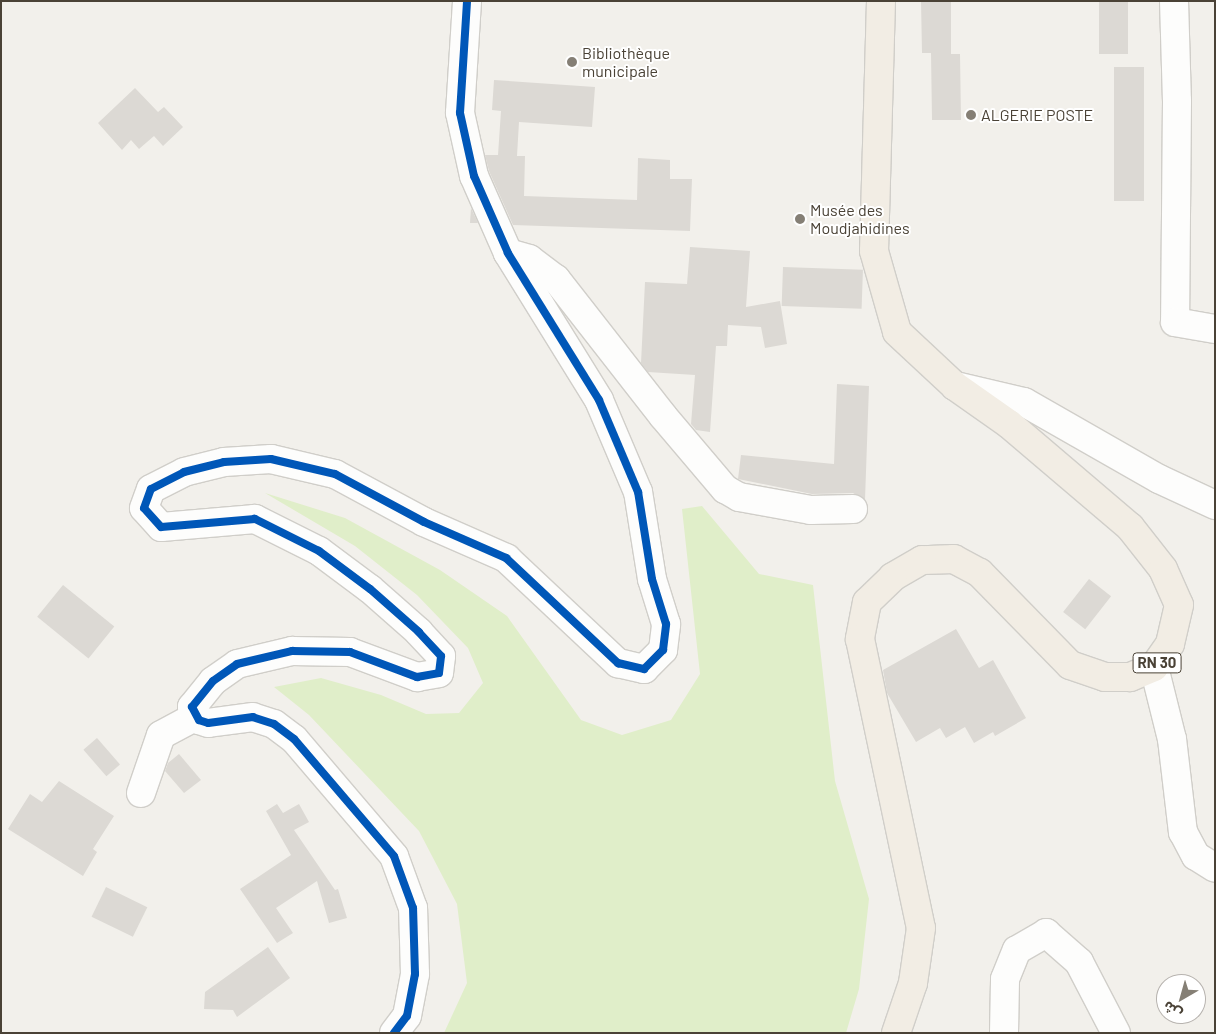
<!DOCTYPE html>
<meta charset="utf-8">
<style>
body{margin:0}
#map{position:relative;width:1216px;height:1034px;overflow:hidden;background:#f2f0eb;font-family:Barlow,"Noto Sans Arabic",sans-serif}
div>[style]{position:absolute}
.green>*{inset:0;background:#e0eec9}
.building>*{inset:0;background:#dcd9d4;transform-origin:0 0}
.roads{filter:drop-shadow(1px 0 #d0cec9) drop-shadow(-1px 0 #d0cec9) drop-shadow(0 1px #d0cec9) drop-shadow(0 -1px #d0cec9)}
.minor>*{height:28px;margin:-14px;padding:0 14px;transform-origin:14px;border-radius:14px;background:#fdfdfc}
.major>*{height:28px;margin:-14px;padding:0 14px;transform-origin:14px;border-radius:14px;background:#f2ede4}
.cycleway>*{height:8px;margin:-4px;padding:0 4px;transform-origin:4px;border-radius:4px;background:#0057b8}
.dots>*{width:14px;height:14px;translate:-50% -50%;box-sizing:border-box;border:2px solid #fff;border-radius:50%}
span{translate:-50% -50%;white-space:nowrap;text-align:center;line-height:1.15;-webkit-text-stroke:4px #fff;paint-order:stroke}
.shield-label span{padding:1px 4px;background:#fff;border:1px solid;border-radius:4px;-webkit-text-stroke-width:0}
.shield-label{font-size:15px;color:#4a4236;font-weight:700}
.poi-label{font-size:16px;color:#4a4236}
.left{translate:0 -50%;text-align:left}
.frame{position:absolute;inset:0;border:2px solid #4a4236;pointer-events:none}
.north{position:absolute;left:1156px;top:974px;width:50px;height:50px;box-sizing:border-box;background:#fff;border:1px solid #b7b3af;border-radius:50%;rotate:218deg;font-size:14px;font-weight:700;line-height:20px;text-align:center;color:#4a4236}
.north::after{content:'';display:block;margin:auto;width:18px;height:22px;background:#857f75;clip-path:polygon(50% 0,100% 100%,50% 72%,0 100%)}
</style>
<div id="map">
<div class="green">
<i style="clip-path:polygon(265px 493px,345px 518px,440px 570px,507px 616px,581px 720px,622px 735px,671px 720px,700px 674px,682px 509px,702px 506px,759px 574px,813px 585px,835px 781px,869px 899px,859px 989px,846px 1033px,444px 1033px,467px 983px,457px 904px,419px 831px,309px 715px,274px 687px,321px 678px,381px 695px,426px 714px,459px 713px,483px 683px,468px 648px,417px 595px,355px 546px)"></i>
</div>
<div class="building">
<i style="clip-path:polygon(921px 1px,951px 1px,951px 54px,960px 54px,961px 120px,932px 120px,931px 53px,922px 53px)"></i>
<i style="left:1099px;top:1px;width:29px;height:53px"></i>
<i style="left:1114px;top:67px;width:30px;height:134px"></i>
<i style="clip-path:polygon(494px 80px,595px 87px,592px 127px,519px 122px,517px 156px,525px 156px,524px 196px,637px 200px,638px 158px,670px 160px,670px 179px,692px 179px,690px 231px,513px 225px,489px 171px,485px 155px,498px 155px,501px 111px,492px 110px)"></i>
<i style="clip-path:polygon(135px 88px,158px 112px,164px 107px,183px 127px,163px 146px,154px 136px,139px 149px,131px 140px,122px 150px,98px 123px)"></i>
<i style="clip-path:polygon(471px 208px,478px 223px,470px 223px)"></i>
<i style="clip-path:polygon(690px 247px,750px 251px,746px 307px,780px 301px,787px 344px,765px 348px,761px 327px,728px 325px,727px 346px,716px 346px,710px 432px,696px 430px,691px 424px,695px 375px,648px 372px,641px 363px,645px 282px,687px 284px)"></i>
<i style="left:783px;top:267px;width:80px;height:39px;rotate:2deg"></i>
<i style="clip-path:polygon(837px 384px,869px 386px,865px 500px,853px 493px,812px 494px,738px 479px,741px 455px,834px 464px)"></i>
<i style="left:1089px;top:579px;width:28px;height:42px;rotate:38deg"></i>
<i style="left:63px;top:585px;width:66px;height:41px;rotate:39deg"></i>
<i style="clip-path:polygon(956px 629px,979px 668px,993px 660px,1026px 718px,995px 736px,993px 732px,974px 743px,965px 727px,946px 738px,940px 728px,916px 742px,887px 693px,883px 670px)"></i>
<i style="left:97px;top:738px;width:35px;height:18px;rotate:49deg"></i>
<i style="clip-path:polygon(179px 754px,201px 780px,184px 793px,165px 771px,168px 763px)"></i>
<i style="clip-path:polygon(59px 781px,114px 816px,93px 849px,97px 852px,83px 876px,8px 829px,30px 794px,42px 802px)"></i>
<i style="clip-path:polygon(277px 804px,283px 813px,299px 804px,309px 822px,294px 830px,335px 890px,338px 889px,347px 918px,329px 923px,317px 881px,276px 908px,293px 933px,277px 943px,240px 889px,291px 855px,266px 811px)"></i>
<i style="left:106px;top:887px;width:46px;height:33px;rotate:26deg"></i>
<i style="clip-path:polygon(268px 947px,290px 978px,237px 1017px,233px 1010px,204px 1009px,205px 992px)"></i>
</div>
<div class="roads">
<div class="minor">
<i style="left:1174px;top:1px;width:100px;rotate:88.3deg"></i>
<i style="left:1177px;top:101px;width:221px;rotate:90.5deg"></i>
<i style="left:1175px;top:322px;width:41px;rotate:9.9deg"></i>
<i style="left:508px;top:253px;width:22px;rotate:16deg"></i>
<i style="left:529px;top:259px;width:34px;rotate:37deg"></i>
<i style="left:556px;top:279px;width:174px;rotate:52deg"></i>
<i style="left:663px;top:416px;width:96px;rotate:49.7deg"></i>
<i style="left:725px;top:489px;width:16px;rotate:30deg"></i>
<i style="left:739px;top:497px;width:73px;rotate:10.2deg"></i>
<i style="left:811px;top:510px;width:42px;rotate:-1.4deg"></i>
<i style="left:955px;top:386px;width:71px;rotate:13.1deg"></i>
<i style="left:1024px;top:402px;width:155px;rotate:29.7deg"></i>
<i style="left:1159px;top:479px;width:62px;rotate:24.9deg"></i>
<i style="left:1154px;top:667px;width:74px;rotate:76deg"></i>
<i style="left:1172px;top:739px;width:94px;rotate:83.3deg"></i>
<i style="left:1183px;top:832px;width:27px;rotate:62deg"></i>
<i style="left:1196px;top:856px;width:22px;rotate:32deg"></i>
<i style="left:141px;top:793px;width:61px;rotate:-71deg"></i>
<i style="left:161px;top:735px;width:40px;rotate:-28deg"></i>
<i style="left:394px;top:1033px;width:21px;rotate:-53deg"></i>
<i style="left:407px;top:1016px;width:43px;rotate:-79.2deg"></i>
<i style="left:415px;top:974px;width:66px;rotate:-91.7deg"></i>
<i style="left:413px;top:908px;width:55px;rotate:-110.1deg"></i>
<i style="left:394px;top:856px;width:154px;rotate:-130.5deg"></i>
<i style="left:294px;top:739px;width:25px;rotate:-143deg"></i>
<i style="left:274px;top:724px;width:22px;rotate:-162deg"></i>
<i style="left:253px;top:717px;width:45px;rotate:172.4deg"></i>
<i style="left:208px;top:723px;width:9px;rotate:-162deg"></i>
<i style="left:199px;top:720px;width:15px;rotate:-118deg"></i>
<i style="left:192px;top:707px;width:33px;rotate:-51deg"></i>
<i style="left:213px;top:681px;width:29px;rotate:-35deg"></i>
<i style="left:237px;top:664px;width:57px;rotate:-13.3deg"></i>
<i style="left:292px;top:651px;width:58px;rotate:1deg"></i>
<i style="left:350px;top:652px;width:72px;rotate:20.5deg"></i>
<i style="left:417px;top:677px;width:22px;rotate:-10deg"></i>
<i style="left:439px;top:673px;width:17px;rotate:-83deg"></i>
<i style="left:441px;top:656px;width:33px;rotate:-133deg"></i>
<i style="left:419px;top:632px;width:65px;rotate:-138.7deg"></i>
<i style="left:370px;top:589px;width:64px;rotate:-143.3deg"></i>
<i style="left:319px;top:551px;width:72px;rotate:-153.4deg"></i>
<i style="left:255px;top:519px;width:94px;rotate:175.1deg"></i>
<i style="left:161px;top:527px;width:25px;rotate:-132deg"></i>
<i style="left:144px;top:508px;width:20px;rotate:-70deg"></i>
<i style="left:151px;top:489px;width:37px;rotate:-27deg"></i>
<i style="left:184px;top:472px;width:41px;rotate:-14deg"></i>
<i style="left:224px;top:462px;width:47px;rotate:-3.7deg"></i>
<i style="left:271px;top:459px;width:66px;rotate:13.2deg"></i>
<i style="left:335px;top:474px;width:101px;rotate:28.3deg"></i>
<i style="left:424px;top:522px;width:90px;rotate:23.7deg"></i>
<i style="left:506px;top:558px;width:154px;rotate:43.2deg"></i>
<i style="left:618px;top:663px;width:27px;rotate:13deg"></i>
<i style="left:644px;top:669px;width:27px;rotate:-45deg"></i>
<i style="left:663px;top:650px;width:26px;rotate:-83deg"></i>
<i style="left:666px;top:624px;width:47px;rotate:-107.3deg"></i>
<i style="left:652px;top:579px;width:88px;rotate:-99.1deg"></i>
<i style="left:638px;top:492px;width:100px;rotate:-113deg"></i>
<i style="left:599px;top:400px;width:173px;rotate:-121.8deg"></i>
<i style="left:508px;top:253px;width:84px;rotate:-113.8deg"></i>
<i style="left:474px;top:176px;width:65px;rotate:-102.5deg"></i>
<i style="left:460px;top:113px;width:112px;rotate:-86.4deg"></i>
<i style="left:1004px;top:1033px;width:54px;rotate:-88.9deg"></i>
<i style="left:1005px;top:979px;width:31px;rotate:-68deg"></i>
<i style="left:1017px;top:950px;width:34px;rotate:-30deg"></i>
<i style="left:1046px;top:933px;width:44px;rotate:41.3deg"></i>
<i style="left:1079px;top:962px;width:80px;rotate:62.5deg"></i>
</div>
<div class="major">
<i style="left:881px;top:1px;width:250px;rotate:91.6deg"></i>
<i style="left:874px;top:251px;width:84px;rotate:74.1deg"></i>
<i style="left:897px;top:332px;width:79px;rotate:43deg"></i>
<i style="left:955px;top:386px;width:66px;rotate:35.1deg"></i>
<i style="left:1009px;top:424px;width:159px;rotate:40.4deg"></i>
<i style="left:1130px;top:527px;width:53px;rotate:51.8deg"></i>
<i style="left:1163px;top:569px;width:39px;rotate:66deg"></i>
<i style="left:1179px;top:605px;width:40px;rotate:103deg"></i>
<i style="left:1170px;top:644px;width:28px;rotate:125deg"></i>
<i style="left:1154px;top:667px;width:26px;rotate:157deg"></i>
<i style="left:1130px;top:677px;width:25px;rotate:180deg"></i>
<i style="left:1105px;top:677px;width:37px;rotate:-161deg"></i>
<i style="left:1070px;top:665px;width:129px;rotate:-134.4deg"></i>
<i style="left:980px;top:573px;width:30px;rotate:-152deg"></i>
<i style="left:954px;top:559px;width:32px;rotate:178deg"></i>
<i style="left:922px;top:560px;width:34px;rotate:150deg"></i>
<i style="left:893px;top:577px;width:36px;rotate:136deg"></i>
<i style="left:867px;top:602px;width:38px;rotate:101deg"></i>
<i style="left:860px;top:639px;width:295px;rotate:78.1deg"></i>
<i style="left:921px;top:928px;width:56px;rotate:98.3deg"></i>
<i style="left:913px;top:983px;width:53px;rotate:108.8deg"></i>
</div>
</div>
<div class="cycleway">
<i style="left:394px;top:1033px;width:21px;rotate:-53deg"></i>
<i style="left:407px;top:1016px;width:43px;rotate:-79.2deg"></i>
<i style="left:415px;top:974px;width:66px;rotate:-91.7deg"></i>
<i style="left:413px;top:908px;width:55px;rotate:-110.1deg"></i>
<i style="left:394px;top:856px;width:154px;rotate:-130.5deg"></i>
<i style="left:294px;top:739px;width:25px;rotate:-143deg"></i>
<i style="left:274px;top:724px;width:22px;rotate:-162deg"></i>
<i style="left:253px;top:717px;width:45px;rotate:172.4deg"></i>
<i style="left:208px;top:723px;width:9px;rotate:-162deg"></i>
<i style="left:199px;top:720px;width:15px;rotate:-118deg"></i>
<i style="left:192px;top:707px;width:33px;rotate:-51deg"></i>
<i style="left:213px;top:681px;width:29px;rotate:-35deg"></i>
<i style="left:237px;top:664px;width:57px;rotate:-13.3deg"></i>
<i style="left:292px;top:651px;width:58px;rotate:1deg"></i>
<i style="left:350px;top:652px;width:72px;rotate:20.5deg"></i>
<i style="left:417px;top:677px;width:22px;rotate:-10deg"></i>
<i style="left:439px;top:673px;width:17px;rotate:-83deg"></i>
<i style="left:441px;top:656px;width:33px;rotate:-133deg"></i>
<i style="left:419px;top:632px;width:65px;rotate:-138.7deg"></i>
<i style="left:370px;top:589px;width:64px;rotate:-143.3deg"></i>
<i style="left:319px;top:551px;width:72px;rotate:-153.4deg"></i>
<i style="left:255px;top:519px;width:94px;rotate:175.1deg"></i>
<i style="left:161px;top:527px;width:25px;rotate:-132deg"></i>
<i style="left:144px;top:508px;width:20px;rotate:-70deg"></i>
<i style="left:151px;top:489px;width:37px;rotate:-27deg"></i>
<i style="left:184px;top:472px;width:41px;rotate:-14deg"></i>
<i style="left:224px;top:462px;width:47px;rotate:-3.7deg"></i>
<i style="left:271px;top:459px;width:66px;rotate:13.2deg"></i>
<i style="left:335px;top:474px;width:101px;rotate:28.3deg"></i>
<i style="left:424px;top:522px;width:90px;rotate:23.7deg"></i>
<i style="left:506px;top:558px;width:154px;rotate:43.2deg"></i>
<i style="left:618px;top:663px;width:27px;rotate:13deg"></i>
<i style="left:644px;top:669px;width:27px;rotate:-45deg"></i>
<i style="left:663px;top:650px;width:26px;rotate:-83deg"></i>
<i style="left:666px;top:624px;width:47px;rotate:-107.3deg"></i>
<i style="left:652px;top:579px;width:88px;rotate:-99.1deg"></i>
<i style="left:638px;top:492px;width:100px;rotate:-113deg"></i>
<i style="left:599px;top:400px;width:173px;rotate:-121.8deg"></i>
<i style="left:508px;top:253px;width:84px;rotate:-113.8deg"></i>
<i style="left:474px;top:176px;width:65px;rotate:-102.5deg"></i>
<i style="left:460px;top:113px;width:112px;rotate:-86.4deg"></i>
</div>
<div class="dots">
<i style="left:572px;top:62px;background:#857f75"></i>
<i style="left:971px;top:115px;background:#857f75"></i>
<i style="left:800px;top:219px;background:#857f75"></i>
</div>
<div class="shield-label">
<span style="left:1157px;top:663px">RN 30</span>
</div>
<div class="poi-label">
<span class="left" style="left:582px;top:62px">Bibliothèque<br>municipale</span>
<span class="left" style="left:981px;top:115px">ALGERIE POSTE</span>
<span class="left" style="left:810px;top:219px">Musée des<br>Moudjahidines</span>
</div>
<div class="frame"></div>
<div class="north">ش</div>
</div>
